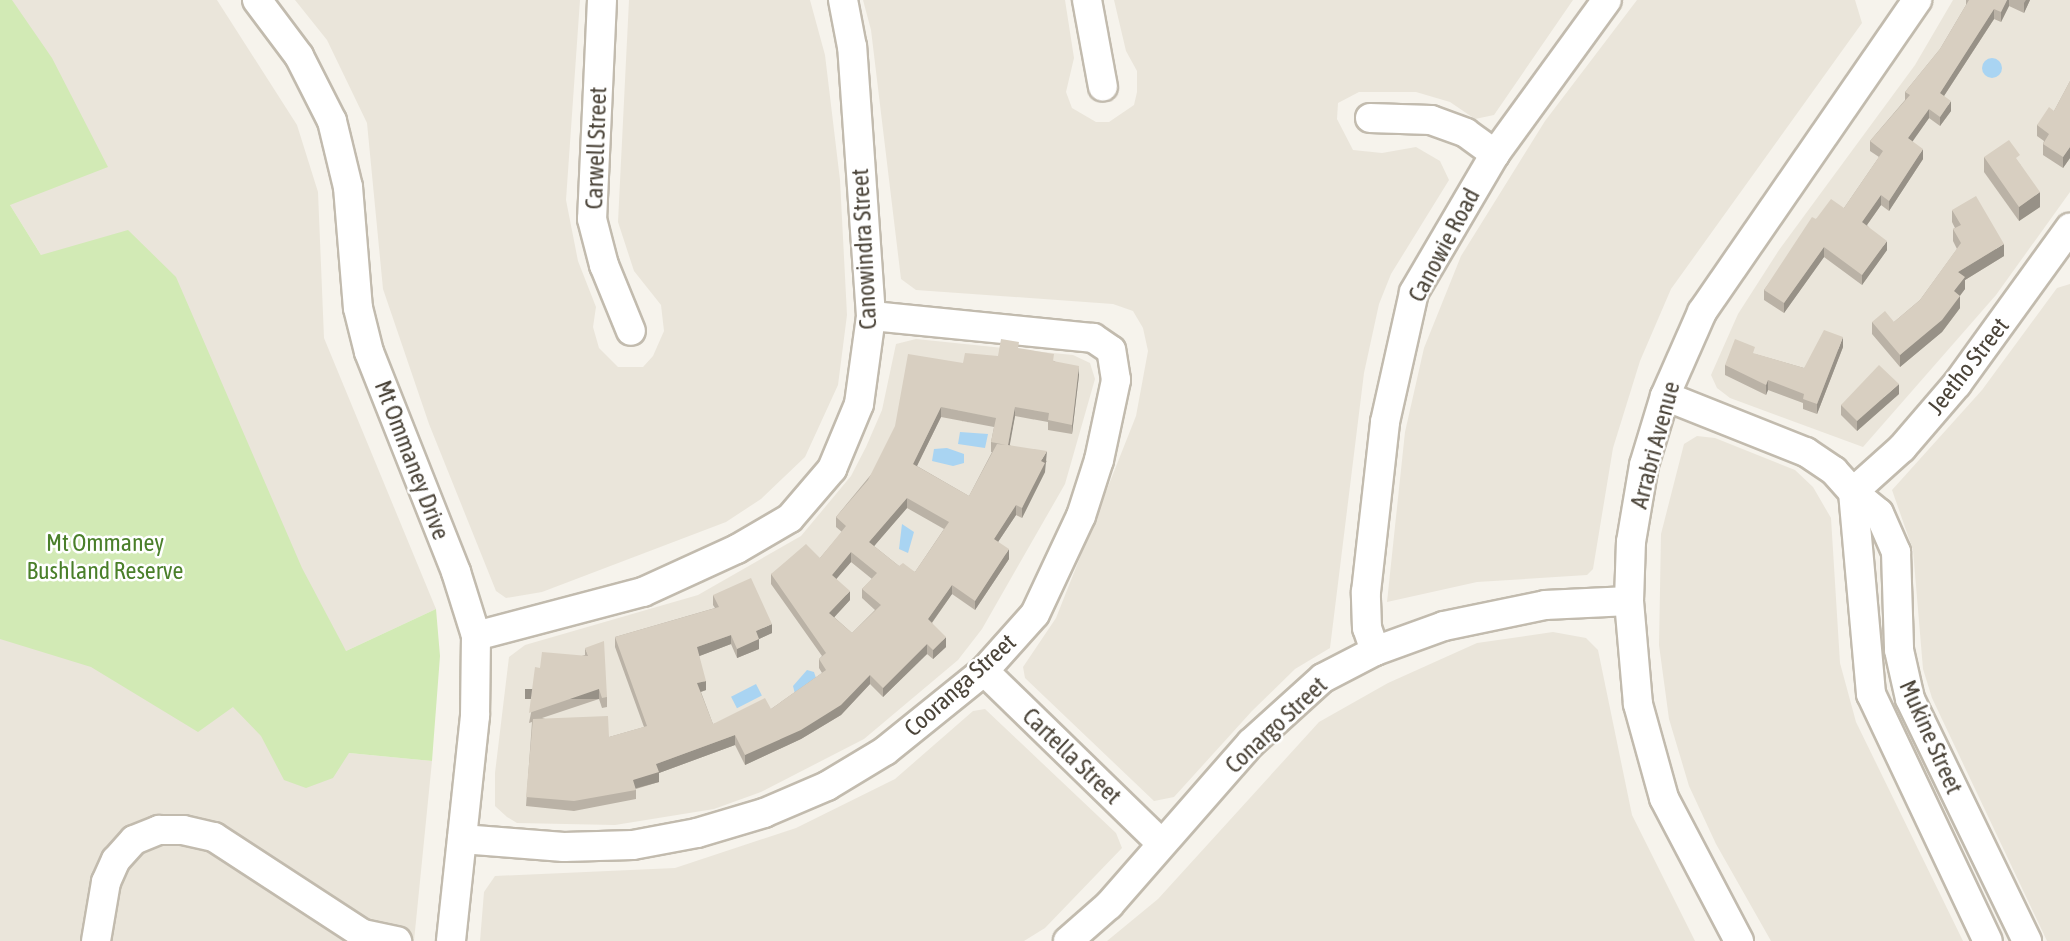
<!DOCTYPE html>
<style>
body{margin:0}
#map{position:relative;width:2070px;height:941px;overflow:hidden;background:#f6f3ec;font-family:"Asap Condensed",sans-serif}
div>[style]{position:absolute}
.residential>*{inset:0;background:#eae5da}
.green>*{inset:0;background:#d2eab5}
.water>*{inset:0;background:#a9d4f2;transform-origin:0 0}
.round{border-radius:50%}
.roads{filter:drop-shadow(2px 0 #c2bbae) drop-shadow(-2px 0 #c2bbae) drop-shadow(0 2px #c2bbae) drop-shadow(0 -2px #c2bbae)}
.minor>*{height:28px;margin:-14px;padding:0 14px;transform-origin:14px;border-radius:14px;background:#fff}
.wall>*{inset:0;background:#bab2a6}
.shaded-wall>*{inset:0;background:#979187;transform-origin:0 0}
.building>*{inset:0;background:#d8cfc1}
span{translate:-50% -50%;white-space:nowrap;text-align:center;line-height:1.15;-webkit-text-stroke:5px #fff;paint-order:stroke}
.street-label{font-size:24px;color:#4b4439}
.park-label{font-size:24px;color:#4a7f2a}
</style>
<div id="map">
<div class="residential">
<i style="clip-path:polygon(0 0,217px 0,297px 125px,318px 192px,324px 338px,436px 609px,346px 651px,264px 613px,0 189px)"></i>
<i style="clip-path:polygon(295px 0,580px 0,566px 200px,578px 261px,596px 307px,593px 327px,599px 348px,618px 367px,643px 367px,653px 356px,664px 331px,661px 305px,634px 271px,618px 222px,629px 0,810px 0,825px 55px,840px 180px,847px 315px,838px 385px,805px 457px,761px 499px,726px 522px,542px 592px,506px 598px,496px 591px,429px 424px,383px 289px,367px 123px,327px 40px)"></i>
<i style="clip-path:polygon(863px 0,1065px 0,1074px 58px,1066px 92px,1072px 108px,1096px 122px,1109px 122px,1134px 105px,1137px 92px,1137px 71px,1126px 51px,1114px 0,1573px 0,1494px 115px,1475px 119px,1450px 102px,1416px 92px,1359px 92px,1338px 103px,1337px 119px,1353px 150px,1382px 153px,1416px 147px,1440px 161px,1449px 180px,1391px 274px,1379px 304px,1364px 373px,1330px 648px,1295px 669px,1252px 711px,1174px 797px,1154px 801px,1025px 678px,1023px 667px,1056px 618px,1136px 416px,1148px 351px,1143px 328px,1133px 311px,1113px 304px,916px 290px,901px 279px,871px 30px)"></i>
<i style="clip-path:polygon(1637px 0,1855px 0,1862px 23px,1671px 289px,1640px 361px,1613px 448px,1593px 569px,1587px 575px,1477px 582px,1387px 602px,1405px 432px,1424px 348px,1461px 256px,1545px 121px)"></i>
<i style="clip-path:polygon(1953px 0,2070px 0,2070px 192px,1996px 295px,1863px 447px,1730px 398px,1717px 388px,1711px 375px,1738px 314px,1779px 250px,1915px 65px)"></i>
<i style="clip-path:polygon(2070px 284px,2070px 941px,2047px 941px,1932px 698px,1923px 669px,1913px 550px,1892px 490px,1982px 390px,2057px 288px)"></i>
<i style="clip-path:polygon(916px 339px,1073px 355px,1090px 363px,1095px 379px,1065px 484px,982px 629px,958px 660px,864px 739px,761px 792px,714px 809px,615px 825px,517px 823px,507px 817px,495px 806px,495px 773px,509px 657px,525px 645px,698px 595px,801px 536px,851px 476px,866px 447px,882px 410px,896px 344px)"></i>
<i style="clip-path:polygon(1697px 436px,1715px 438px,1795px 470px,1813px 487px,1831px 518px,1840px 663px,1856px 722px,1963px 941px,1771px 941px,1716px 844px,1689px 786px,1669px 719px,1659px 645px,1661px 534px,1684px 444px)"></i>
<i style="clip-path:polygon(1553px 632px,1586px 638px,1598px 650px,1632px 815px,1695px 941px,1107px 941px,1158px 899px,1319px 722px,1388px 683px,1477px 643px)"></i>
<i style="clip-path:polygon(0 637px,189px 686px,328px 751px,432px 761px,414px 941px,0 941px)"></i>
<i style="clip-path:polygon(985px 709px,1116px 833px,1122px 848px,1045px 928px,1024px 941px,480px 941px,484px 892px,495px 876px,675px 868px,796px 828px,895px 779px,973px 711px)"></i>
</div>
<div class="green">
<i style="clip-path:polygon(0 0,12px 0,52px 58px,108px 167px,10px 205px,41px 255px,128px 230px,176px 277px,302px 568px,346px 651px,436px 609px,440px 656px,432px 761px,349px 753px,333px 778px,306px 788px,284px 780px,261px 736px,233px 707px,198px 732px,91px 667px,0 639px)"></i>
</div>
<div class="water">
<i class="round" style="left:1982px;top:58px;width:20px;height:20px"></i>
<i style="clip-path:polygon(960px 432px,988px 434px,985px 448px,958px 444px)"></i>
<i style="clip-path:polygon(947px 448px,964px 454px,964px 463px,953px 466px,932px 461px,934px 449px)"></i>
<i style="clip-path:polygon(902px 524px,914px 532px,908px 553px,899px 549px)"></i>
<i style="clip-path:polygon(807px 670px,814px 672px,817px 681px,795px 694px,793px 686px)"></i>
<i style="left:756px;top:684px;width:13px;height:28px;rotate:63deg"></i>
</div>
<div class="roads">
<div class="minor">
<i style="left:257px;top:0;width:70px;rotate:53.1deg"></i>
<i style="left:299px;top:56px;width:73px;rotate:63.1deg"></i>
<i style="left:332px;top:121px;width:68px;rotate:76.4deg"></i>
<i style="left:348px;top:187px;width:121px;rotate:85.3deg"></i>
<i style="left:358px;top:308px;width:45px;rotate:76deg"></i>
<i style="left:369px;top:352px;width:237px;rotate:68.4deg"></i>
<i style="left:456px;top:572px;width:67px;rotate:72.6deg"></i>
<i style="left:476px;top:636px;width:80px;rotate:90.7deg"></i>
<i style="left:475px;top:716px;width:226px;rotate:96.1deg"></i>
<i style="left:602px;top:0;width:219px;rotate:92.6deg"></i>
<i style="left:592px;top:219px;width:48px;rotate:75.4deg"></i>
<i style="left:604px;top:265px;width:71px;rotate:67.8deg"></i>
<i style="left:1087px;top:0;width:88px;rotate:79.6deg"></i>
<i style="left:1370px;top:118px;width:61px;rotate:1.9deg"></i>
<i style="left:1431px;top:120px;width:37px;rotate:20deg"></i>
<i style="left:1466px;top:133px;width:36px;rotate:36deg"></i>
<i style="left:1665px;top:396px;width:152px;rotate:21.7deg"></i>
<i style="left:1806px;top:452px;width:34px;rotate:34deg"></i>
<i style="left:1834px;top:471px;width:28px;rotate:48deg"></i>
<i style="left:1853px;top:492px;width:203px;rotate:84.9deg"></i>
<i style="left:1871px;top:694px;width:273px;rotate:64.7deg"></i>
<i style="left:1853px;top:492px;width:33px;rotate:39deg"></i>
<i style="left:1879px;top:513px;width:43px;rotate:66.4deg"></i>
<i style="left:1896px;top:552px;width:98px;rotate:88.2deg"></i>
<i style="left:1899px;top:650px;width:50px;rotate:77.3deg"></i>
<i style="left:1910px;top:699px;width:269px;rotate:64.2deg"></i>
<i style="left:1853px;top:492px;width:66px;rotate:-41.9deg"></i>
<i style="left:1902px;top:448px;width:84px;rotate:-49.3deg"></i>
<i style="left:1957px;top:384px;width:193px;rotate:-54.1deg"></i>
<i style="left:476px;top:636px;width:173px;rotate:-14.8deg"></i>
<i style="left:643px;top:592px;width:103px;rotate:-24.6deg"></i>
<i style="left:737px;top:549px;width:61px;rotate:-30.3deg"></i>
<i style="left:790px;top:518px;width:65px;rotate:-49.4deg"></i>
<i style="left:832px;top:469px;width:70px;rotate:-67.4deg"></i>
<i style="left:859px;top:404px;width:89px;rotate:-82.2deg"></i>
<i style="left:871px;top:316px;width:270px;rotate:-94deg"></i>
<i style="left:852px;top:47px;width:48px;rotate:-100.8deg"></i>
<i style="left:1375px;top:651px;width:24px;rotate:-109deg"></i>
<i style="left:1367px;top:628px;width:36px;rotate:-92deg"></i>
<i style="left:1366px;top:592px;width:171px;rotate:-83.6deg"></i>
<i style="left:1385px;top:422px;width:133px;rotate:-77.4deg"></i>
<i style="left:1414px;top:292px;width:160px;rotate:-59.6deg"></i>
<i style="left:1495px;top:154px;width:190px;rotate:-54deg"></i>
<i style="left:984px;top:671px;width:245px;rotate:44.2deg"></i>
<i style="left:462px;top:839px;width:102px;rotate:4.5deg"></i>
<i style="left:564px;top:847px;width:69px;rotate:-1.7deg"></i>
<i style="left:633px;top:845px;width:65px;rotate:-10.6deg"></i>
<i style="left:697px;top:833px;width:70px;rotate:-16.6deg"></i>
<i style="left:764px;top:813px;width:69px;rotate:-23.2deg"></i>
<i style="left:827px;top:786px;width:68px;rotate:-31.1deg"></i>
<i style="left:885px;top:751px;width:127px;rotate:-38.9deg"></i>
<i style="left:984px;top:671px;width:76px;rotate:-48.2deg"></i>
<i style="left:1035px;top:614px;width:108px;rotate:-64.9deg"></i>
<i style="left:1081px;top:516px;width:59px;rotate:-72.2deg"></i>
<i style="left:1099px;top:460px;width:82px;rotate:-78deg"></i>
<i style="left:1116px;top:380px;width:30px;rotate:-99deg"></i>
<i style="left:1111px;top:350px;width:22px;rotate:-146deg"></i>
<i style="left:1093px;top:338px;width:223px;rotate:-174.3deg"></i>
<i style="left:96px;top:941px;width:60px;rotate:-80.4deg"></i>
<i style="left:106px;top:882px;width:24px;rotate:-66deg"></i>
<i style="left:116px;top:860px;width:27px;rotate:-48deg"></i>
<i style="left:134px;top:840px;width:27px;rotate:-22deg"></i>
<i style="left:159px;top:830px;width:24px"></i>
<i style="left:183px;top:830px;width:32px;rotate:13deg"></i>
<i style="left:214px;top:837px;width:178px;rotate:33.1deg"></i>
<i style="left:363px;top:934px;width:35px;rotate:12deg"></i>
<i style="left:1068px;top:941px;width:55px;rotate:-41.3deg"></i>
<i style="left:1109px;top:905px;width:215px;rotate:-48.8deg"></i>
<i style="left:1251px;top:743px;width:97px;rotate:-42.1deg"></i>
<i style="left:1323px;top:678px;width:59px;rotate:-27.4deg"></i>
<i style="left:1375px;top:651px;width:73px;rotate:-19.9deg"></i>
<i style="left:1444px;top:626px;width:103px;rotate:-11.7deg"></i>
<i style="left:1545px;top:605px;width:84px;rotate:-2.7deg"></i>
<i style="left:1739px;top:941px;width:161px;rotate:-117.7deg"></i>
<i style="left:1664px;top:798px;width:98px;rotate:-105.5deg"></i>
<i style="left:1638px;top:704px;width:103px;rotate:-95deg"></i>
<i style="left:1629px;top:601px;width:59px;rotate:-88.1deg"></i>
<i style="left:1631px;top:542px;width:78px;rotate:-80.4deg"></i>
<i style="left:1644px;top:465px;width:72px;rotate:-73.1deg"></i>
<i style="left:1665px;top:396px;width:92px;rotate:-66.2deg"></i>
<i style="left:1702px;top:312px;width:379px;rotate:-55.4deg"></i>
</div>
</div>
<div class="wall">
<i style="clip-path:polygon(1966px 0,2030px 0,2024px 13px,2009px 6px,2001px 22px,1994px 19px,1944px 96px,1951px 111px,1940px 126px,1929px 118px,1912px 141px,1923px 159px,1889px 211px,1881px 205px,1867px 225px,1887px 250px,1862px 285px,1824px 257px,1784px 313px,1764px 300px,1764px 290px,1816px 219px,1844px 208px,1879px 157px,1870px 151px,1870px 141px,1905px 100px,1905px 92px,1940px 49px,1966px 5px)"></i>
<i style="clip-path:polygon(2070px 71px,2070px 158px,2063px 168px,2043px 155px,2043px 144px,2044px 141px,2037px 136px,2037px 125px,2054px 111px,2070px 81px)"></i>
<i style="clip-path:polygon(1984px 157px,2020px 164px,2040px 207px,2019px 221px,1984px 172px)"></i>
<i style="clip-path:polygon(1952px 210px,2004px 256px,1965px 280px,1965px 289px,1960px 296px,1960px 308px,1942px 332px,1900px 367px,1872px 334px,1872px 322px,1894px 322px,1920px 300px,1957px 249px,1953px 241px,1953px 229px,1955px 228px,1952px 222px)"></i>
<i style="clip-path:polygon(1843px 347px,1817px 414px,1803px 409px,1803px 403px,1768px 390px,1766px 395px,1725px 375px,1725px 365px,1755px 354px,1804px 368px)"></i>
<i style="clip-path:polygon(evenodd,1019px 349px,1054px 361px,1079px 375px,1072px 434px,1048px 430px,1048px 422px,1015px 416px,1009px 445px,1047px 461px,1045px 464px,1045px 472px,1022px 518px,1016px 515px,998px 542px,1009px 559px,975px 610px,952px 594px,932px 623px,946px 647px,933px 659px,927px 654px,883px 697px,870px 684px,841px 715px,801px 739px,745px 765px,735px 745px,659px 773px,659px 782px,636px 789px,636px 799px,574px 811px,526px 806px,532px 722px,529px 723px,540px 668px,585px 655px,585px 648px,607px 697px,607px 707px,602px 708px,599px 699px,542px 718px,609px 737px,644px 727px,615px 647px,615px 637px,715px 608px,713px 605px,713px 595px,772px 633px,759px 639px,759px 649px,737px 658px,731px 644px,699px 656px,706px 690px,701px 692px,713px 724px,771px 709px,822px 673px,819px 668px,819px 659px,822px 656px,771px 584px,771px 574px,820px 558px,842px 532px,836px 527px,836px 517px,963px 363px,998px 356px,1019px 349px,941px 417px,994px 427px,991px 442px,991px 452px,992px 452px,969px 496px,917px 466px,941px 417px,1019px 349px,907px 508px,944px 529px,915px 572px,899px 566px,874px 546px,907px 508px,1019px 349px,851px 562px,872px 579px,862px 589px,862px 598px,875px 610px,852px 633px,834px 617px,850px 600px,836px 579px,851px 562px)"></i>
<i style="clip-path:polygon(1899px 394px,1857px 431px,1841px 415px,1841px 405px)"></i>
</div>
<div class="shaded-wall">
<i style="clip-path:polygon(2007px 0,2009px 0,2009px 6px,2001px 22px,2001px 12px)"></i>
<i style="clip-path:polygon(2026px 0,2030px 0,2024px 13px,2024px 3px)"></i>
<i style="clip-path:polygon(1994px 9px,1994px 19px,1940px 102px,1940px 93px)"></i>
<i style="clip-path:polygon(1951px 101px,1951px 111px,1940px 126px,1940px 117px)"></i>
<i style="clip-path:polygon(1929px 109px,1929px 118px,1908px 148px,1908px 138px)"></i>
<i style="clip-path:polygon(2070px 147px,2070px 158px,2063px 168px,2063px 157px)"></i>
<i style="clip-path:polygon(1923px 149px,1923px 159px,1889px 211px,1889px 201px)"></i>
<i style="clip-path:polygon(2040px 192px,2040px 207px,2019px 221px,2019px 207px)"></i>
<i style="clip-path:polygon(1881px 195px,1881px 205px,1862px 232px,1862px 222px)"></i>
<i style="clip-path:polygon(1887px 241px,1887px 250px,1862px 285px,1862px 275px)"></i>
<i style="clip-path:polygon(2004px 244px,2004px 256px,1965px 280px,1965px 289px,1954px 303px,1954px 291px,1958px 272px)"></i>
<i style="clip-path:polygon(1824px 247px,1824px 257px,1784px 313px,1784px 303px)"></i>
<i style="clip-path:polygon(1960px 296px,1960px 308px,1942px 332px,1900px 367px,1900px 355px)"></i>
<i style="clip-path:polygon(1843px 337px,1843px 347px,1817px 414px,1817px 404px)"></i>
<i style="clip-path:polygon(1079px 366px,1079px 375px,1072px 434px,1072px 425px)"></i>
<i style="clip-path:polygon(1768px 380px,1768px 390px,1766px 395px,1766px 385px)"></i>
<i style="clip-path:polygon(1899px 384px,1899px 394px,1857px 431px,1857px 421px)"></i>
<i style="clip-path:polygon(941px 407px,941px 417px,913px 474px,913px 464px)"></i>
<i style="clip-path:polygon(1015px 407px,1015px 416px,1008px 455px,1008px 445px)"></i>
<i style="clip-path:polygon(1047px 451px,1045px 472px,1022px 518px,1022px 508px,1041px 461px)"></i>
<i style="clip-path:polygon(907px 498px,907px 508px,869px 552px,869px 542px)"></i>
<i style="clip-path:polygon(1016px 505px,1016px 515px,994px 548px,994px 539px)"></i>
<i style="clip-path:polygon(1009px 549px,1009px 559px,975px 610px,975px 601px)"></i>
<i style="clip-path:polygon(851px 552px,851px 562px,832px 584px,832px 575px)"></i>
<i style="clip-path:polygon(952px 585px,952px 594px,928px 628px,928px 619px)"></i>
<i style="clip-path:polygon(850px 591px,850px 600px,829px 623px,829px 613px)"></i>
<i style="clip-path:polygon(772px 624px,772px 633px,759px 639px,759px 649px,737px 658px,737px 649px,756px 631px)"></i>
<i style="clip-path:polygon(731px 635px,731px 644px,697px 657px,697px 647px)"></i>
<i style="clip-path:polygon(946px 637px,946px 647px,933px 659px,933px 650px)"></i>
<i style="clip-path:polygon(927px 644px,927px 654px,883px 697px,883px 688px)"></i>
<i style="clip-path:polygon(870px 675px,870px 684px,841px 715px,801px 739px,745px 765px,745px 755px)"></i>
<i style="clip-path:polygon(706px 681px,706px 690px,697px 693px,697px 683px)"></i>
<i style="left:599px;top:689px;width:10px;height:74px;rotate:90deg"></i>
<i style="clip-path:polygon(735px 735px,735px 745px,659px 773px,659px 782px,633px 789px,633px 780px,656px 764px)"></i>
</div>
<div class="building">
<i style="clip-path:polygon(1969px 0,2007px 0,2001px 12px,1994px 9px,1940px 93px,1951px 101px,1940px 117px,1929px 109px,1908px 138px,1923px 149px,1889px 201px,1881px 195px,1862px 222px,1887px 241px,1862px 275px,1824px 247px,1784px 303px,1764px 290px,1812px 217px,1816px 219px,1831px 199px,1844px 208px,1883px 151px,1870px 141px,1910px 95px,1905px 92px,1940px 49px)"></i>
<i style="clip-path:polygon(2070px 81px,2070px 147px,2063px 157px,2043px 144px,2049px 134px,2037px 125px,2049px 107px,2054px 111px)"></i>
<i style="clip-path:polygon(2009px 140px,2020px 155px,2016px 158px,2040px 192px,2019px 207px,1984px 157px)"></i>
<i style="clip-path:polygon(1976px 196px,2004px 244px,1958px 272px,1965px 277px,1954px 291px,1960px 296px,1942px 320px,1900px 355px,1872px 322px,1885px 311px,1894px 322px,1920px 300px,1961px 243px,1953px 229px,1961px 225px,1952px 210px)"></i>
<i style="clip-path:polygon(1824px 330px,1843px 337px,1817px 404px,1803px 399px,1804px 394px,1768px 380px,1766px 385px,1725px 365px,1735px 339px,1755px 347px,1753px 353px,1804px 368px)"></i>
<i style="clip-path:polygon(evenodd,1001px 339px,1019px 342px,1018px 348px,1054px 354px,1053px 361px,1079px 366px,1072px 425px,1048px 420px,1049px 413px,1015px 407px,1008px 445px,1047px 451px,1041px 461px,1045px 463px,1022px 508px,1016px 505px,994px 539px,1009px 549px,975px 601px,952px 585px,928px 619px,946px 637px,933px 650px,927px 644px,883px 688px,870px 675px,841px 705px,801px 730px,745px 755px,735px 735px,656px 764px,659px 772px,633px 780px,636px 790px,574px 801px,526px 797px,533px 719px,608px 716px,609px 737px,647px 726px,615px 637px,719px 607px,713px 595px,751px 578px,772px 624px,756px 631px,759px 639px,737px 649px,731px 635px,697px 647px,706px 681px,697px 683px,713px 724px,765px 698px,771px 709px,826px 670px,819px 659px,826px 653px,771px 574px,806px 544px,820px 558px,846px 526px,836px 517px,868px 480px,895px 426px,908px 354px,963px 363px,965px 353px,998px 356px,1001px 339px,941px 407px,996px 418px,991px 442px,1006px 445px,997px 444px,969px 496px,913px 464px,941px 407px,1001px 339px,907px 498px,949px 522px,915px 572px,903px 563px,899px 566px,869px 542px,907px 498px,1001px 339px,851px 552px,877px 573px,862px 589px,881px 605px,852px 633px,829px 613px,850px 591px,832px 575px,851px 552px)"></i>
<i style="clip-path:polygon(1879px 365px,1899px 384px,1857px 421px,1841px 405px)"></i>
<i style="clip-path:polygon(604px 641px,607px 697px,602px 698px,599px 689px,529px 713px,535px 667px,540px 668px,542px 652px,588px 656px,585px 648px)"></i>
</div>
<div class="street-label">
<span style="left:596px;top:148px;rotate:-88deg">Carwell Street</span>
<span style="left:1444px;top:245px;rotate:-62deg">Canowie Road</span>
<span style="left:864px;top:249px;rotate:-93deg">Canowindra Street</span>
<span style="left:1968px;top:366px;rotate:-52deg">Jeetho Street</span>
<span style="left:1655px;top:445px;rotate:-75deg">Arrabri Avenue</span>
<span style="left:412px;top:460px;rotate:69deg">Mt Ommaney Drive</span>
<span style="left:960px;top:685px;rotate:-42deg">Cooranga Street</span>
<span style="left:1276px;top:725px;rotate:-43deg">Conargo Street</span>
<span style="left:1931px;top:737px;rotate:66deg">Mukine Street</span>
<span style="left:1072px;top:756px;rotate:44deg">Cartella Street</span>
</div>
<div class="park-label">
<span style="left:105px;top:557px">Mt Ommaney<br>Bushland Reserve</span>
</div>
</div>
